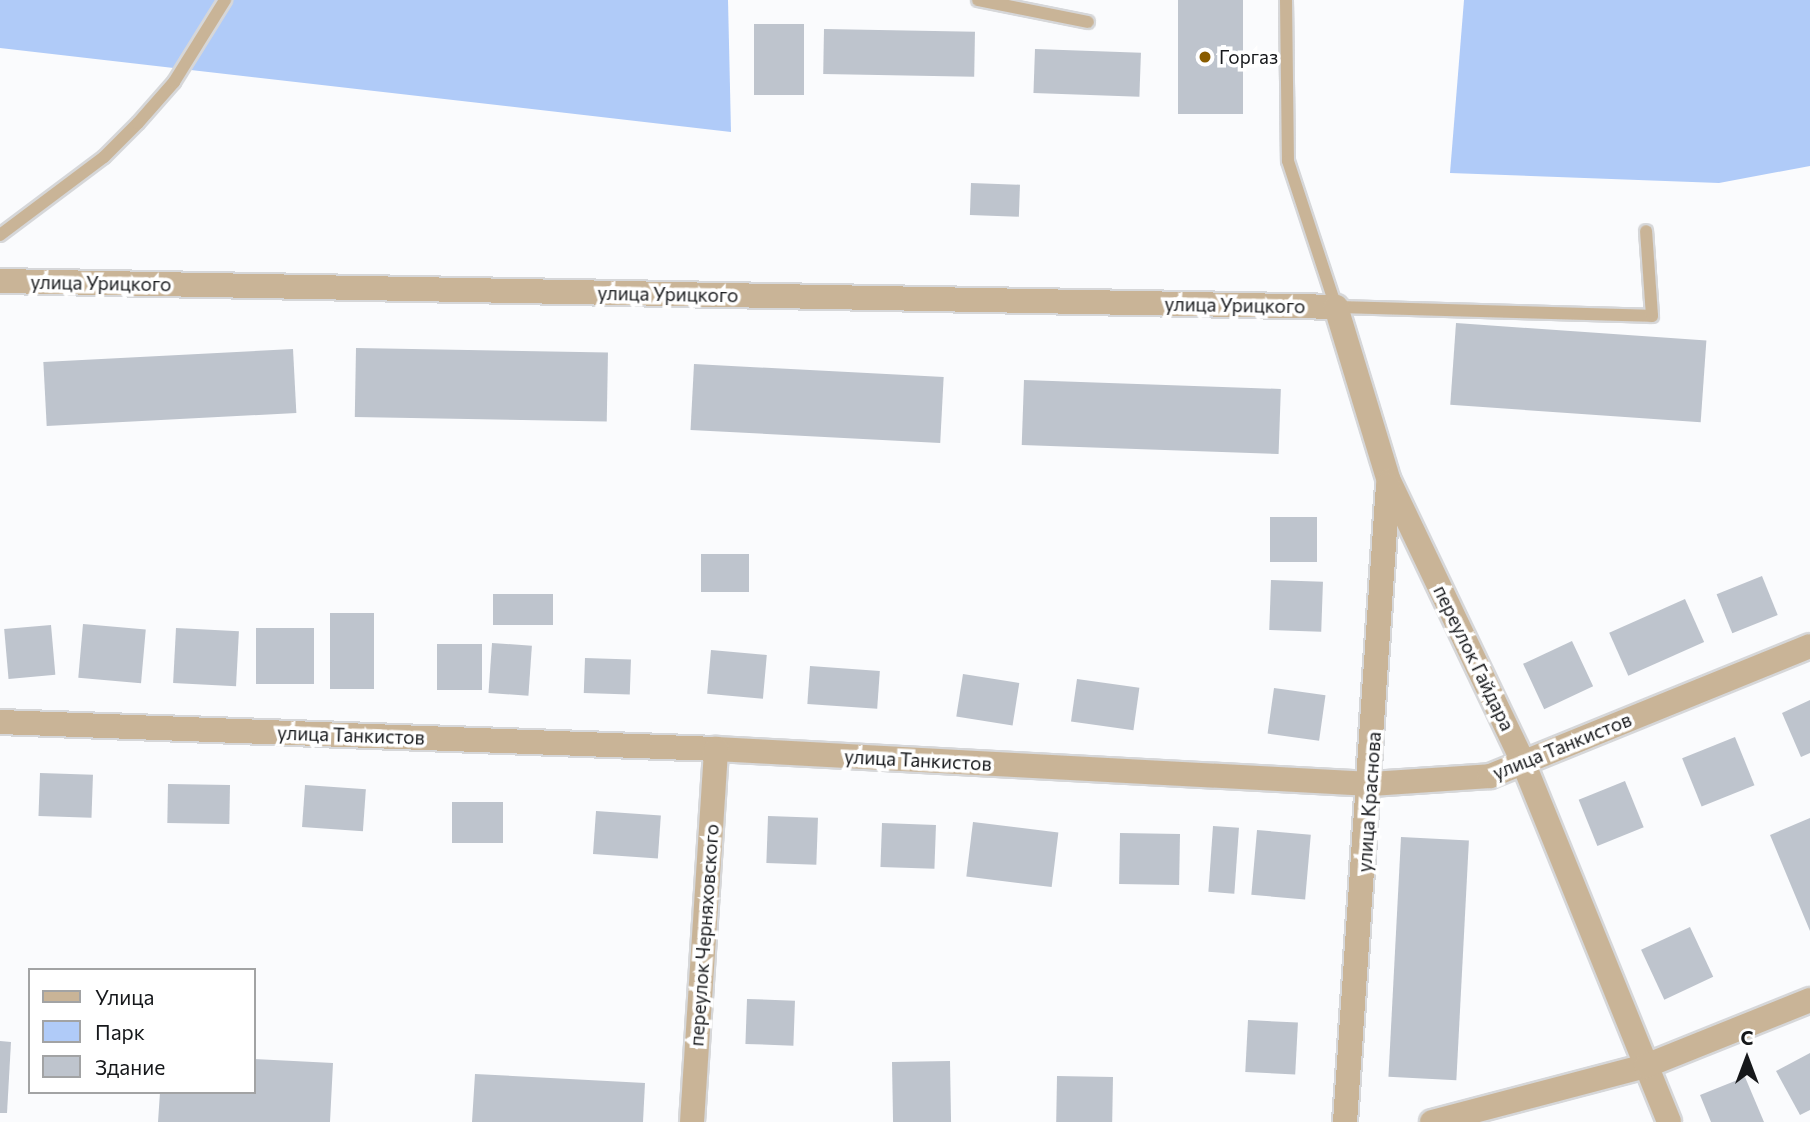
<!DOCTYPE html>
<meta charset="utf-8">
<style>
body{margin:0}
#map{position:relative;width:1810px;height:1122px;overflow:hidden;background:#fafbfd;font-family:Commissioner,sans-serif}
div>[style]{position:absolute}
.green>*{inset:0;background:#b0cbf8}
.building>*{inset:0;background:#bec4cd;transform-origin:0 0}
.roads{filter:drop-shadow(2px 0 #d6d7d9) drop-shadow(-2px 0 #d6d7d9) drop-shadow(0 2px #d6d7d9) drop-shadow(0 -2px #d6d7d9)}
.service>*{height:12px;margin:-6px;padding:0 6px;transform-origin:6px;border-radius:6px;background:#c9b497}
.minor>*{height:24px;margin:-12px;padding:0 12px;transform-origin:12px;border-radius:12px;background:#c9b497}
.dots>*{width:19px;height:19px;translate:-50% -50%;box-sizing:border-box;border:4px solid #fff;border-radius:50%}
span{translate:-50% -50%;white-space:nowrap;text-align:center;line-height:1.15;-webkit-text-stroke:7px #fff;paint-order:stroke}
.poi-label{font-size:19px;color:#16181b}
.left{translate:0 -50%;text-align:left}
.street-label{font-size:19px;color:#16181b}
.legend{position:absolute;left:28px;top:968px;width:228px;height:126px;box-sizing:border-box;background:#fff;border:2px solid #a2a3a4;margin:0;padding:9px 12px;list-style:none;font-size:21px;color:#16181b}
.legend li{display:flex;align-items:center;gap:14px;height:35px}
.legend b{width:35px;border:2px solid #a2a3a4}
.north{position:absolute;left:1712px;top:1024px;width:70px;height:70px;-webkit-text-stroke:5px #fff;paint-order:stroke;rotate:0deg;font-size:19px;font-weight:700;line-height:28px;text-align:center;color:#16181b}
.north::after{content:'';display:block;margin:auto;width:24px;height:32px;background:#16181b;clip-path:polygon(50% 0,100% 100%,50% 72%,0 100%)}
</style>
<div id="map">
<div class="green">
<i style="clip-path:polygon(0 0,728px 0,731px 132px,0 48px)"></i>
<i style="clip-path:polygon(1464px 0,1810px 0,1810px 166px,1719px 183px,1450px 173px)"></i>
</div>
<div class="building">
<i style="left:1178px;top:0;width:65px;height:114px"></i>
<i style="left:754px;top:24px;width:50px;height:71px"></i>
<i style="left:824px;top:29px;width:151px;height:45px;rotate:1deg"></i>
<i style="left:1035px;top:49px;width:106px;height:44px;rotate:2deg"></i>
<i style="left:971px;top:183px;width:49px;height:32px;rotate:2deg"></i>
<i style="left:1456px;top:323px;width:251px;height:82px;rotate:4deg"></i>
<i style="left:356px;top:348px;width:252px;height:69px;rotate:1deg"></i>
<i style="left:293px;top:349px;width:64px;height:250px;rotate:87deg"></i>
<i style="left:694px;top:364px;width:250px;height:66px;rotate:3deg"></i>
<i style="left:1024px;top:380px;width:257px;height:65px;rotate:2deg"></i>
<i style="left:1270px;top:517px;width:47px;height:45px"></i>
<i style="left:701px;top:554px;width:48px;height:38px"></i>
<i style="left:1762px;top:576px;width:42px;height:49px;rotate:68deg"></i>
<i style="left:1271px;top:580px;width:52px;height:50px;rotate:2deg"></i>
<i style="left:493px;top:594px;width:60px;height:31px"></i>
<i style="left:1685px;top:599px;width:47px;height:83px;rotate:66deg"></i>
<i style="left:330px;top:613px;width:44px;height:76px"></i>
<i style="left:83px;top:624px;width:63px;height:54px;rotate:5deg"></i>
<i style="left:51px;top:625px;width:50px;height:47px;rotate:85deg"></i>
<i style="left:176px;top:628px;width:63px;height:55px;rotate:3deg"></i>
<i style="left:256px;top:628px;width:58px;height:56px"></i>
<i style="left:1572px;top:641px;width:50px;height:54px;rotate:65deg"></i>
<i style="left:492px;top:643px;width:40px;height:50px;rotate:4deg"></i>
<i style="left:437px;top:644px;width:45px;height:46px"></i>
<i style="left:711px;top:650px;width:56px;height:44px;rotate:5deg"></i>
<i style="left:585px;top:658px;width:46px;height:35px;rotate:2deg"></i>
<i style="left:810px;top:666px;width:70px;height:38px;rotate:4deg"></i>
<i style="left:963px;top:674px;width:57px;height:43px;rotate:9deg"></i>
<i style="left:1077px;top:679px;width:63px;height:43px;rotate:8deg"></i>
<i style="left:1274px;top:688px;width:52px;height:46px;rotate:8deg"></i>
<i style="clip-path:polygon(1810px 700px,1810px 753px,1801px 757px,1782px 713px)"></i>
<i style="left:1735px;top:737px;width:52px;height:57px;rotate:68deg"></i>
<i style="left:40px;top:773px;width:53px;height:43px;rotate:2deg"></i>
<i style="left:1625px;top:781px;width:50px;height:50px;rotate:68deg"></i>
<i style="left:168px;top:784px;width:62px;height:39px;rotate:1deg"></i>
<i style="left:305px;top:785px;width:61px;height:42px;rotate:4deg"></i>
<i style="left:452px;top:802px;width:51px;height:41px"></i>
<i style="left:596px;top:811px;width:65px;height:43px;rotate:4deg"></i>
<i style="left:768px;top:816px;width:50px;height:47px;rotate:2deg"></i>
<i style="clip-path:polygon(1810px 818px,1810px 931px,1770px 835px)"></i>
<i style="left:973px;top:822px;width:86px;height:55px;rotate:7deg"></i>
<i style="left:882px;top:823px;width:54px;height:44px;rotate:2deg"></i>
<i style="left:1213px;top:826px;width:26px;height:66px;rotate:4deg"></i>
<i style="left:1257px;top:830px;width:54px;height:65px;rotate:5deg"></i>
<i style="left:1120px;top:833px;width:60px;height:51px;rotate:1deg"></i>
<i style="left:1401px;top:837px;width:68px;height:240px;rotate:3deg"></i>
<i style="left:1690px;top:927px;width:55px;height:54px;rotate:65deg"></i>
<i style="left:747px;top:999px;width:48px;height:45px;rotate:2deg"></i>
<i style="left:1248px;top:1020px;width:50px;height:52px;rotate:3deg"></i>
<i style="clip-path:polygon(0 1041px,11px 1042px,7px 1113px,0 1113px)"></i>
<i style="clip-path:polygon(1810px 1053px,1810px 1110px,1800px 1115px,1776px 1071px)"></i>
<i style="clip-path:polygon(254px 1059px,333px 1063px,330px 1122px,158px 1122px,160px 1092px,254px 1092px)"></i>
<i style="left:950px;top:1061px;width:61px;height:58px;rotate:89deg"></i>
<i style="clip-path:polygon(475px 1074px,645px 1083px,643px 1122px,472px 1122px)"></i>
<i style="left:1057px;top:1076px;width:56px;height:46px;rotate:1deg"></i>
<i style="clip-path:polygon(1745px 1077px,1764px 1122px,1711px 1122px,1700px 1095px)"></i>
</div>
<div class="roads">
<div class="service">
<i style="left:978px;top:0;width:112px;rotate:11.3deg"></i>
<i style="left:1286px;top:0;width:161px;rotate:89.3deg"></i>
<i style="left:1288px;top:161px;width:154px;rotate:71.8deg"></i>
<i style="left:1336px;top:307px;width:316px;rotate:1.6deg"></i>
<i style="left:1652px;top:316px;width:85px;rotate:-94deg"></i>
<i style="left:0;top:235px;width:130px;rotate:-36.9deg"></i>
<i style="left:104px;top:157px;width:48px;rotate:-45deg"></i>
<i style="left:138px;top:123px;width:55px;rotate:-48.7deg"></i>
<i style="left:174px;top:82px;width:97px;rotate:-58.1deg"></i>
</div>
<div class="minor">
<i style="left:0;top:281px;width:1336px;rotate:1.11deg"></i>
<i style="left:1336px;top:307px;width:182px;rotate:73.1deg"></i>
<i style="left:1389px;top:481px;width:311px;rotate:64.5deg"></i>
<i style="left:1523px;top:762px;width:388px;rotate:67.9deg"></i>
<i style="left:0;top:722px;width:717px;rotate:2.16deg"></i>
<i style="left:716px;top:749px;width:656px;rotate:3.06deg"></i>
<i style="left:1371px;top:784px;width:119px;rotate:-3.8deg"></i>
<i style="left:1490px;top:776px;width:345px;rotate:-22.1deg"></i>
<i style="left:692px;top:1122px;width:374px;rotate:-86.3deg"></i>
<i style="left:1345px;top:1122px;width:638px;rotate:-86.14deg"></i>
<i style="left:1432px;top:1122px;width:221px;rotate:-14.7deg"></i>
<i style="left:1646px;top:1066px;width:177px;rotate:-21.9deg"></i>
</div>
</div>
<div class="dots">
<i style="left:1205px;top:57px;background:#895c00"></i>
</div>
<div class="poi-label">
<span class="left" style="left:1219px;top:57px">Горгаз</span>
</div>
<div class="street-label">
<span style="left:101px;top:283px;rotate:1deg">улица Урицкого</span>
<span style="left:668px;top:294px;rotate:1deg">улица Урицкого</span>
<span style="left:1235px;top:305px;rotate:1deg">улица Урицкого</span>
<span style="left:1474px;top:658px;rotate:64deg">переулок Гайдара</span>
<span style="left:351px;top:735px;rotate:2deg">улица Танкистов</span>
<span style="left:1562px;top:746px;rotate:-22deg">улица Танкистов</span>
<span style="left:918px;top:760px;rotate:3deg">улица Танкистов</span>
<span style="left:1369px;top:802px;rotate:-86deg">улица Краснова</span>
<span style="left:704px;top:935px;rotate:-86deg">переулок Черняховского</span>
</div>
<ul class="legend">
<li><b style="height:9px;background:#c9b497"></b>Улица</li>
<li><b style="height:19px;background:#b0cbf8"></b>Парк</li>
<li><b style="height:19px;background:#bec4cd"></b>Здание</li>
</ul>
<div class="north">С</div>
</div>
